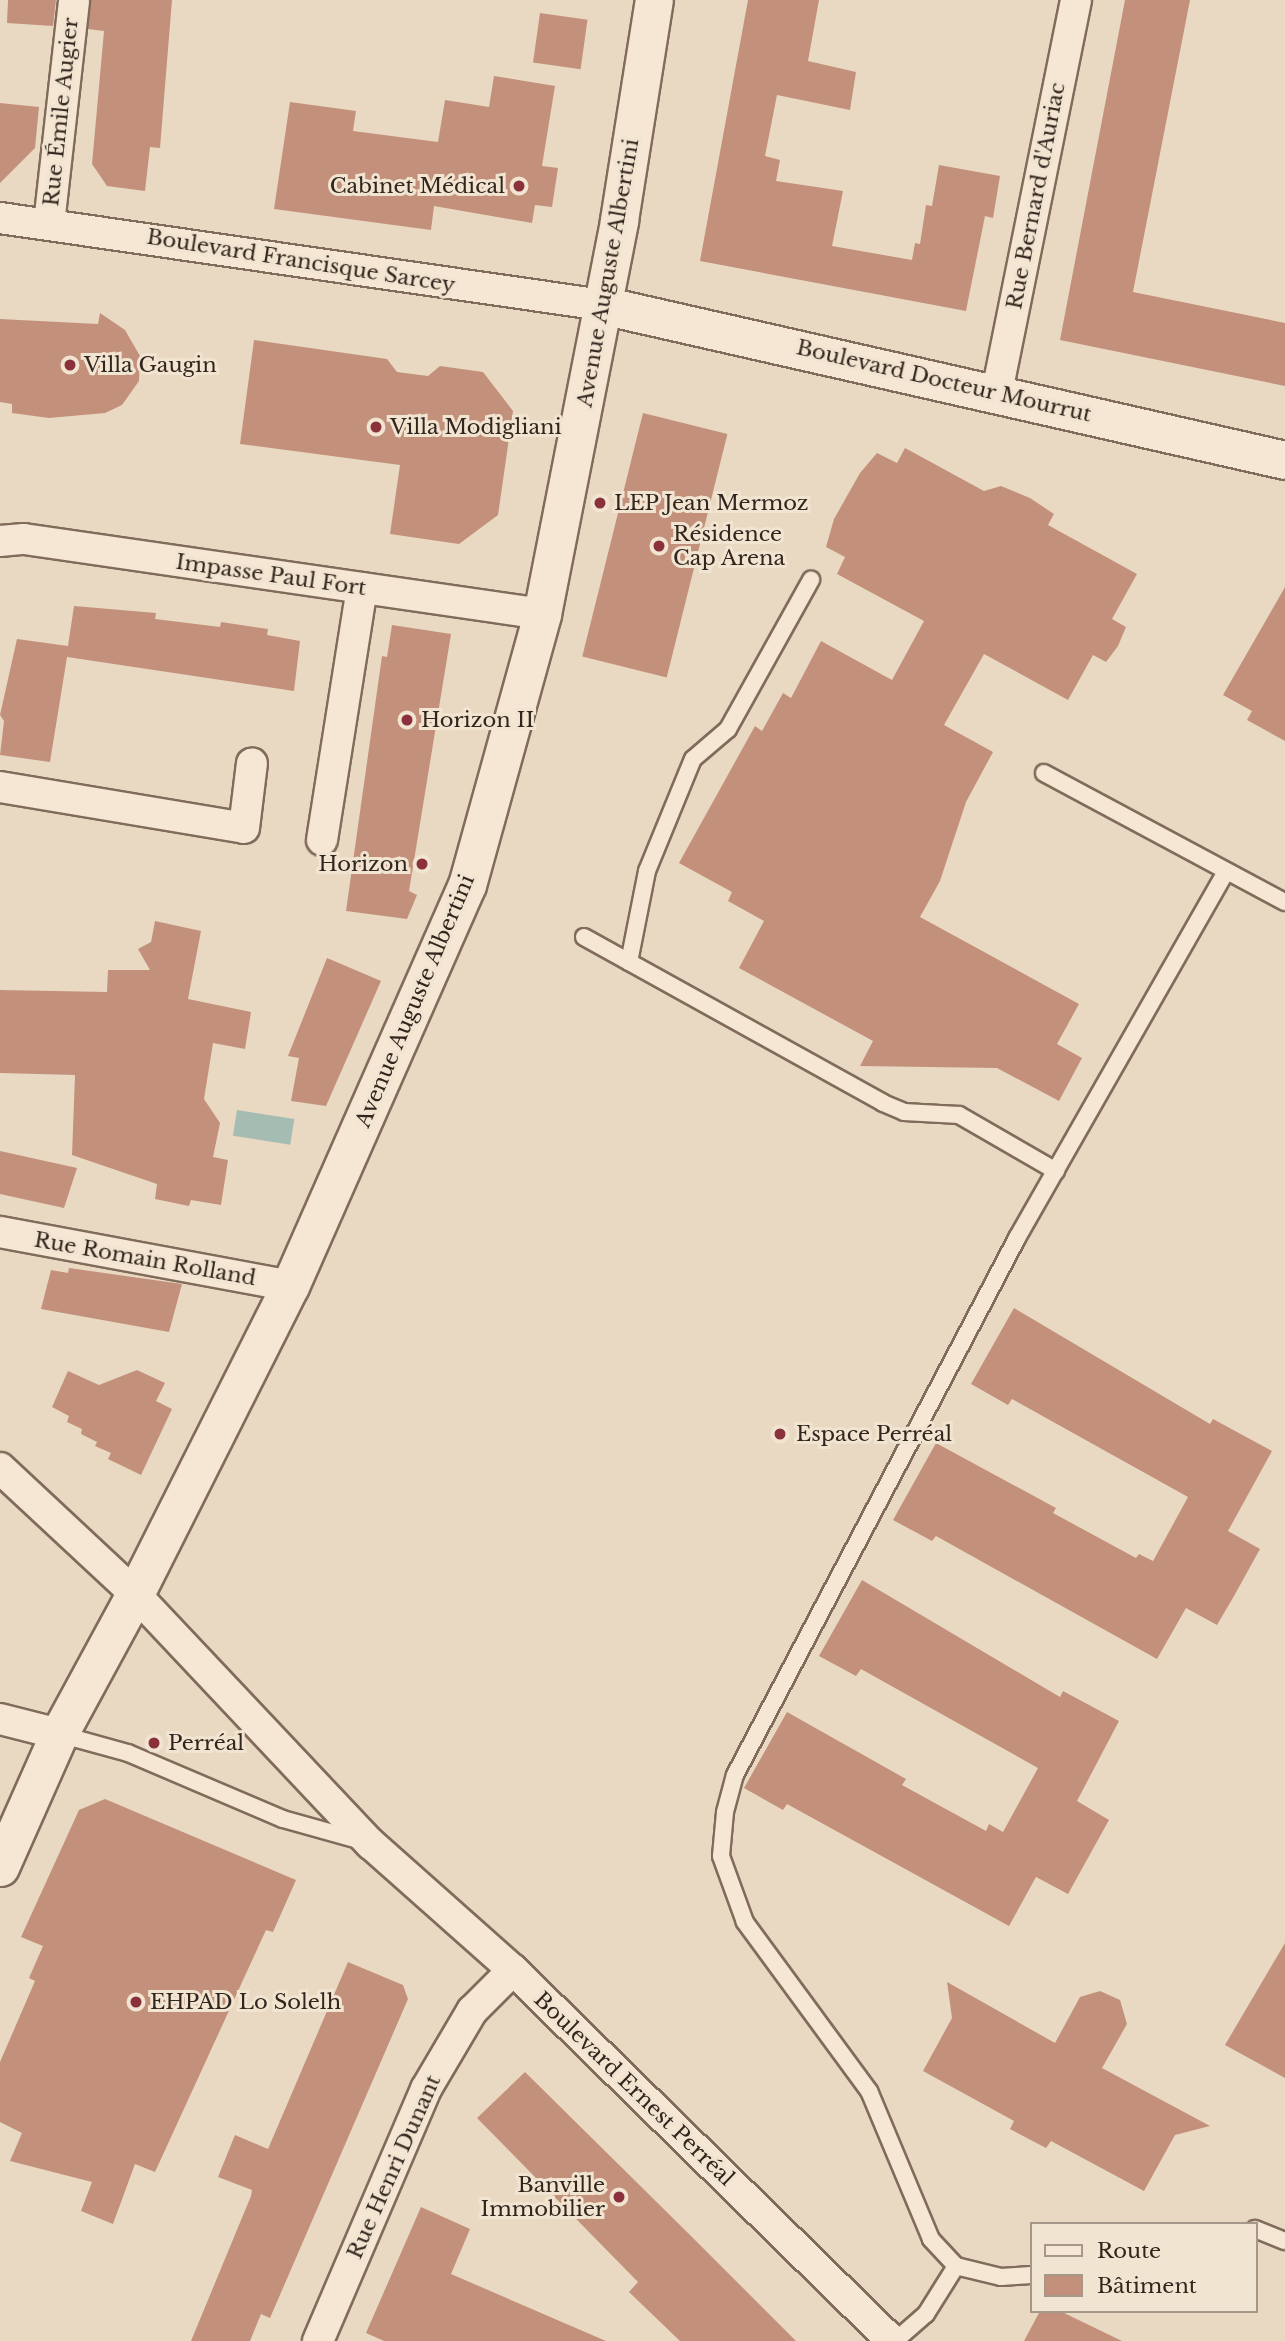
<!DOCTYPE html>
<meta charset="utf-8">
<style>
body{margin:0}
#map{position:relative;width:1285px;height:2341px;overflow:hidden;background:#e9d9c2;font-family:"Libre Baskerville",serif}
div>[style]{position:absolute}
.water>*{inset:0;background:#a4bcb2;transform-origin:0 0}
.building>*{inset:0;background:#c3917b;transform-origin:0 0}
.roads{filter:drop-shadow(2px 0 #816b5b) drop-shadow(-2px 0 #816b5b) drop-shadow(0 2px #816b5b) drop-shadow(0 -2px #816b5b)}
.service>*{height:16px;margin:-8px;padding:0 8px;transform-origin:8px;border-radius:8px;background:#f5e7d4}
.minor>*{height:30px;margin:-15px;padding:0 15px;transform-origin:15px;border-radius:15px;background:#f5e7d4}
.tertiary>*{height:37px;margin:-18.5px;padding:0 18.5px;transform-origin:18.5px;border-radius:18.5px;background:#f5e7d4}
.dots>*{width:19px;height:19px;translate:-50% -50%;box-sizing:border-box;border:4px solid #f1e4d0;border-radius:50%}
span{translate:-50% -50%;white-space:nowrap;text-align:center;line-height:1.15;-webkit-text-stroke:6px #f1e4d0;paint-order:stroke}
.street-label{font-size:21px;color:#32251e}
.poi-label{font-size:21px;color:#32251e}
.right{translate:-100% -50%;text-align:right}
.left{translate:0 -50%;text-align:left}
.legend{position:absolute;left:1030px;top:2222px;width:228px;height:91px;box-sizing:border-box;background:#f1e4d0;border:2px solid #a59889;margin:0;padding:9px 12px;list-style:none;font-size:21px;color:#32251e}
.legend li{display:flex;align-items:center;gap:14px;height:35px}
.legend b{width:35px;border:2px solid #a59889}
</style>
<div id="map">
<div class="water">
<i style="left:237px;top:1110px;width:58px;height:26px;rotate:9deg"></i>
</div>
<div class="building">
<i style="clip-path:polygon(8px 0,56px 0,53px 26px,7px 23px)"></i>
<i style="clip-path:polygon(91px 0,172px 0,160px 148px,150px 147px,145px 191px,107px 186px,92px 164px,104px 31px,88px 29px)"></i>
<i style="clip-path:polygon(748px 0,819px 0,808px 61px,856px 72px,850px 110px,777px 95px,765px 156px,780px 160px,776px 181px,843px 191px,832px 246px,912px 260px,915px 243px,920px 244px,926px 205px,932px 206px,939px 165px,1000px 176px,993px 218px,985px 216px,966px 311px,700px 261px)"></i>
<i style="clip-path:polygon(1125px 0,1190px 0,1133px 292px,1285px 323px,1285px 386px,1060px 340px)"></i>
<i style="left:540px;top:13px;width:48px;height:50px;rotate:8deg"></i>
<i style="clip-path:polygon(494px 76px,555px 86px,542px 166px,558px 168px,552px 207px,535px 205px,532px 223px,434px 206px,431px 230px,274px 209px,290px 102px,356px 111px,353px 131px,438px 142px,445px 100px,489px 107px)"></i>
<i style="clip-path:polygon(0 103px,39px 107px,35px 148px,0 183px)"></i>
<i style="clip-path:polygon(100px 313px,125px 330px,140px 356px,139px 381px,122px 405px,105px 413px,49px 418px,12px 413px,12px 404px,0 402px,0 319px,98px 324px)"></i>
<i style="clip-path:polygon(254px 340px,387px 359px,397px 372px,428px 376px,440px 366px,483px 372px,513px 411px,498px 515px,459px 544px,390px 534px,400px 465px,240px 444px)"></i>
<i style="left:643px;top:413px;width:87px;height:251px;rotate:14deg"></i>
<i style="clip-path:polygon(905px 448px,984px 491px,1001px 486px,1030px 498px,1054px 514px,1048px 525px,1137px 574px,1112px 619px,1126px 627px,1118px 646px,1106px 662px,1093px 655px,1068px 700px,984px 654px,944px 725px,993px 752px,966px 802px,940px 881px,920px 917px,1079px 1004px,1057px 1044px,1082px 1058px,1059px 1101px,997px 1068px,860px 1066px,873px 1041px,739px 968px,764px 921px,728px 901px,732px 892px,679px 863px,755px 726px,762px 731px,783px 693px,791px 698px,821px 641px,892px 680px,924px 621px,837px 574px,845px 557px,826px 547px,834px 519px,860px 473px,877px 453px,897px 463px)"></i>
<i style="clip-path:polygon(1285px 587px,1285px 741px,1247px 720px,1252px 711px,1223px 695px)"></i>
<i style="clip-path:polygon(74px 606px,156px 613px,155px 619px,220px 627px,221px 622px,268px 629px,267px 635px,300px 641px,294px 691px,67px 657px,50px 762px,0 755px,4px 721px,0 715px,17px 639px,68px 646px)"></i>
<i style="clip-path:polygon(392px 625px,451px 634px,409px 891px,417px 895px,407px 919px,346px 911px,382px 656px,387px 657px)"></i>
<i style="clip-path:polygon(155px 921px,201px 931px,188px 999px,251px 1012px,245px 1049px,213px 1043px,204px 1099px,220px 1123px,213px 1157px,228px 1160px,221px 1205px,191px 1200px,189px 1206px,155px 1199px,157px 1184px,72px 1155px,75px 1075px,0 1073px,0 990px,107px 992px,108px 970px,150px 970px,138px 949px,151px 942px)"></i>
<i style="clip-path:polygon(327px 958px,381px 981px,326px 1106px,291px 1101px,299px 1058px,288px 1056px)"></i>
<i style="clip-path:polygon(0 1151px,77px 1168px,64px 1208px,0 1194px)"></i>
<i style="clip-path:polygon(69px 1268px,182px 1284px,169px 1332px,41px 1309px,51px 1270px,68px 1273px)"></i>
<i style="clip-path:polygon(1014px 1308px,1210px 1424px,1213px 1419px,1272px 1451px,1228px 1531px,1260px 1549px,1234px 1596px,1217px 1625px,1186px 1608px,1157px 1659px,936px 1536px,932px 1541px,893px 1520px,936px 1443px,1056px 1508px,1053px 1513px,1136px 1558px,1139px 1554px,1153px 1561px,1188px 1497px,1012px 1399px,1008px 1405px,971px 1384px)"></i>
<i style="clip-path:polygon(137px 1370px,165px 1383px,156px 1401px,172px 1409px,141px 1475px,108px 1459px,111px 1453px,95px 1446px,97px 1442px,81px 1434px,82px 1429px,67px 1422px,69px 1416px,52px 1407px,68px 1371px,99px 1385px)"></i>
<i style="clip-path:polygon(862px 1580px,1060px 1697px,1063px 1691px,1119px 1721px,1077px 1801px,1109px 1820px,1068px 1894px,1036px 1877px,1009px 1926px,787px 1804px,783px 1810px,744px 1788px,787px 1712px,906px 1779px,902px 1785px,986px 1831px,989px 1824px,1003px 1832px,1038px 1768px,861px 1669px,856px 1676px,819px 1656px)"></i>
<i style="clip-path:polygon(105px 1799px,296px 1880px,273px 1932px,266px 1930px,155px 2172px,135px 2164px,113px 2224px,81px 2211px,92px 2182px,10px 2161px,22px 2133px,0 2122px,0 2062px,35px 1981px,29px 1978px,43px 1946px,21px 1937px,79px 1810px)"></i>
<i style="clip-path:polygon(1285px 1943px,1285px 2078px,1225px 2045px)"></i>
<i style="clip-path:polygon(348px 1962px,403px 1985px,408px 1999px,270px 2318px,261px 2314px,250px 2341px,191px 2341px,251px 2196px,252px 2190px,218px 2177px,235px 2135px,268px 2149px)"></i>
<i style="clip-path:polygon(947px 1982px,1055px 2043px,1080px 1997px,1100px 1991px,1120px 2000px,1127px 2024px,1102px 2068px,1210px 2126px,1175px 2135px,1144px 2191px,1051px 2141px,1046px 2148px,1010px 2129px,1014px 2121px,923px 2071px,952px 2018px)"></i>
<i style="clip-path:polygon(525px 2072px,687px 2232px,796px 2341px,680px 2341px,629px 2292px,638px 2282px,477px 2118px)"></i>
<i style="clip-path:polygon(421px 2207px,470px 2229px,451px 2274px,606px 2341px,384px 2341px,366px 2333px)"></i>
<i style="clip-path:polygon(1040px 2311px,1060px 2311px,1122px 2341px,1024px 2341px)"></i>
</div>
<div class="roads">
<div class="service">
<i style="left:1044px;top:773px;width:273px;rotate:28.2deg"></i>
<i style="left:584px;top:937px;width:342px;rotate:29deg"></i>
<i style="left:883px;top:1103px;width:23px;rotate:23deg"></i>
<i style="left:904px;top:1112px;width:55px;rotate:3.1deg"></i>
<i style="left:959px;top:1115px;width:112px;rotate:30deg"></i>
<i style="left:629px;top:962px;width:93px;rotate:-78.8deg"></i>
<i style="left:647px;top:871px;width:121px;rotate:-67.7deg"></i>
<i style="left:693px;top:759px;width:46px;rotate:-40.6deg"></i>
<i style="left:728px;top:729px;width:171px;rotate:-60.9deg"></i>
<i style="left:59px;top:1734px;width:72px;rotate:15.4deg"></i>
<i style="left:128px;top:1753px;width:168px;rotate:23.1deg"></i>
<i style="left:283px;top:1819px;width:89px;rotate:15.6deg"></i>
<i style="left:1255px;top:2229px;width:32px;rotate:22deg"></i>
<i style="left:1031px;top:2275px;width:30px;rotate:176deg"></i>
<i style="left:1001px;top:2277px;width:46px;rotate:-166.3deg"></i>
<i style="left:956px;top:2266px;width:37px;rotate:-133deg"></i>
<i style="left:931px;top:2239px;width:160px;rotate:-112.7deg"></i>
<i style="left:869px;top:2091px;width:210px;rotate:-126.3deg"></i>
<i style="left:745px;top:1922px;width:70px;rotate:-110deg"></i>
<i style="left:721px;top:1856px;width:44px;rotate:-84.8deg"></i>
<i style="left:725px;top:1812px;width:38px;rotate:-75deg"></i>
<i style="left:735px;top:1775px;width:607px;rotate:-62.29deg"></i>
<i style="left:1017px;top:1238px;width:422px;rotate:-60.3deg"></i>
<i style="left:895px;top:2341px;width:41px;rotate:-41.1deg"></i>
<i style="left:926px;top:2314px;width:57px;rotate:-58deg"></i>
</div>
<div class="minor">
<i style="left:0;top:218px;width:608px;rotate:8.22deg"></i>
<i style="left:49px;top:224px;width:225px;rotate:-83.6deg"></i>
<i style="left:997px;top:392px;width:400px;rotate:-78.6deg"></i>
<i style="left:0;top:541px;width:24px;rotate:-5deg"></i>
<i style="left:24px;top:539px;width:523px;rotate:8.24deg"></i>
<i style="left:0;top:787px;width:247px;rotate:9.5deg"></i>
<i style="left:244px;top:828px;width:65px;rotate:-83deg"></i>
<i style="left:322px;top:840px;width:255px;rotate:-81deg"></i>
<i style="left:0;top:1232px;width:295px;rotate:10.5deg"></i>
<i style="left:0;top:1468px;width:185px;rotate:43deg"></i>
<i style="left:135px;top:1594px;width:344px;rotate:46.7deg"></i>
<i style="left:371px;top:1844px;width:190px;rotate:41.6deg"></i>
<i style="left:513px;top:1970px;width:530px;rotate:44.39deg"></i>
<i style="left:0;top:1719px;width:61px;rotate:14.3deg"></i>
<i style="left:318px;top:2341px;width:274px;rotate:-66.8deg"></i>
<i style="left:426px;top:2089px;width:91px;rotate:-59.5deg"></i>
<i style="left:472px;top:2011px;width:58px;rotate:-45deg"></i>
</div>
<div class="tertiary">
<i style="left:602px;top:305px;width:700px;rotate:12.79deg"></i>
<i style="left:0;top:1867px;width:145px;rotate:-66.1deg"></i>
<i style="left:59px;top:1734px;width:159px;rotate:-61.5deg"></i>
<i style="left:135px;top:1594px;width:345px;rotate:-63.3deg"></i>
<i style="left:290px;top:1286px;width:438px;rotate:-66.2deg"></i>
<i style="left:467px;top:885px;width:281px;rotate:-74.5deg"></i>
<i style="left:542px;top:614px;width:401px;rotate:-78.9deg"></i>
<i style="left:619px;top:220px;width:223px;rotate:-81deg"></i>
</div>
</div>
<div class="dots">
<i style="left:519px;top:186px;background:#8a313c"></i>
<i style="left:70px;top:365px;background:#8a313c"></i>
<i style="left:376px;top:427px;background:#8a313c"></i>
<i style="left:600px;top:503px;background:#8a313c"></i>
<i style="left:659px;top:546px;background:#8a313c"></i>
<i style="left:407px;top:720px;background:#8a313c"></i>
<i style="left:422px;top:864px;background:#8a313c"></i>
<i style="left:780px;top:1434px;background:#8a313c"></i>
<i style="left:154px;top:1743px;background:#8a313c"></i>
<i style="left:136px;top:2002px;background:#8a313c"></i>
<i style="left:619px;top:2197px;background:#8a313c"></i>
</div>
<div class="street-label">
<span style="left:61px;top:112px;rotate:-84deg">Rue Émile Augier</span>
<span style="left:1036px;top:196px;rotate:-79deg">Rue Bernard d'Auriac</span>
<span style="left:301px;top:261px;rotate:9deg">Boulevard Francisque Sarcey</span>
<span style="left:608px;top:273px;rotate:-80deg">Avenue Auguste Albertini</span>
<span style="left:944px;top:381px;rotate:13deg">Boulevard Docteur Mourrut</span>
<span style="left:271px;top:575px;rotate:8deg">Impasse Paul Fort</span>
<span style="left:415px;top:1001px;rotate:-67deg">Avenue Auguste Albertini</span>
<span style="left:145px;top:1259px;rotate:10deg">Rue Romain Rolland</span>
<span style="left:634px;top:2089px;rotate:44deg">Boulevard Ernest Perréal</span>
<span style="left:394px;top:2167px;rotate:-66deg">Rue Henri Dunant</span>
</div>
<div class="poi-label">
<span class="right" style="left:505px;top:186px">Cabinet Médical</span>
<span class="left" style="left:84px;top:365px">Villa Gaugin</span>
<span class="left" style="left:390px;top:427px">Villa Modigliani</span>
<span class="left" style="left:614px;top:503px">LEP Jean Mermoz</span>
<span class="left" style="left:673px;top:546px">Résidence<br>Cap Arena</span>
<span class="left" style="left:421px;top:720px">Horizon II</span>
<span class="right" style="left:408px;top:864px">Horizon</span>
<span class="left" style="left:796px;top:1434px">Espace Perréal</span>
<span class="left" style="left:168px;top:1743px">Perréal</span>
<span class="left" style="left:150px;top:2002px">EHPAD Lo Solelh</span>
<span class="right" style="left:605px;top:2197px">Banville<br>Immobilier</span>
</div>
<ul class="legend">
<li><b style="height:9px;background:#f5e7d4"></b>Route</li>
<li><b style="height:19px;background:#c3917b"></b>Bâtiment</li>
</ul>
</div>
